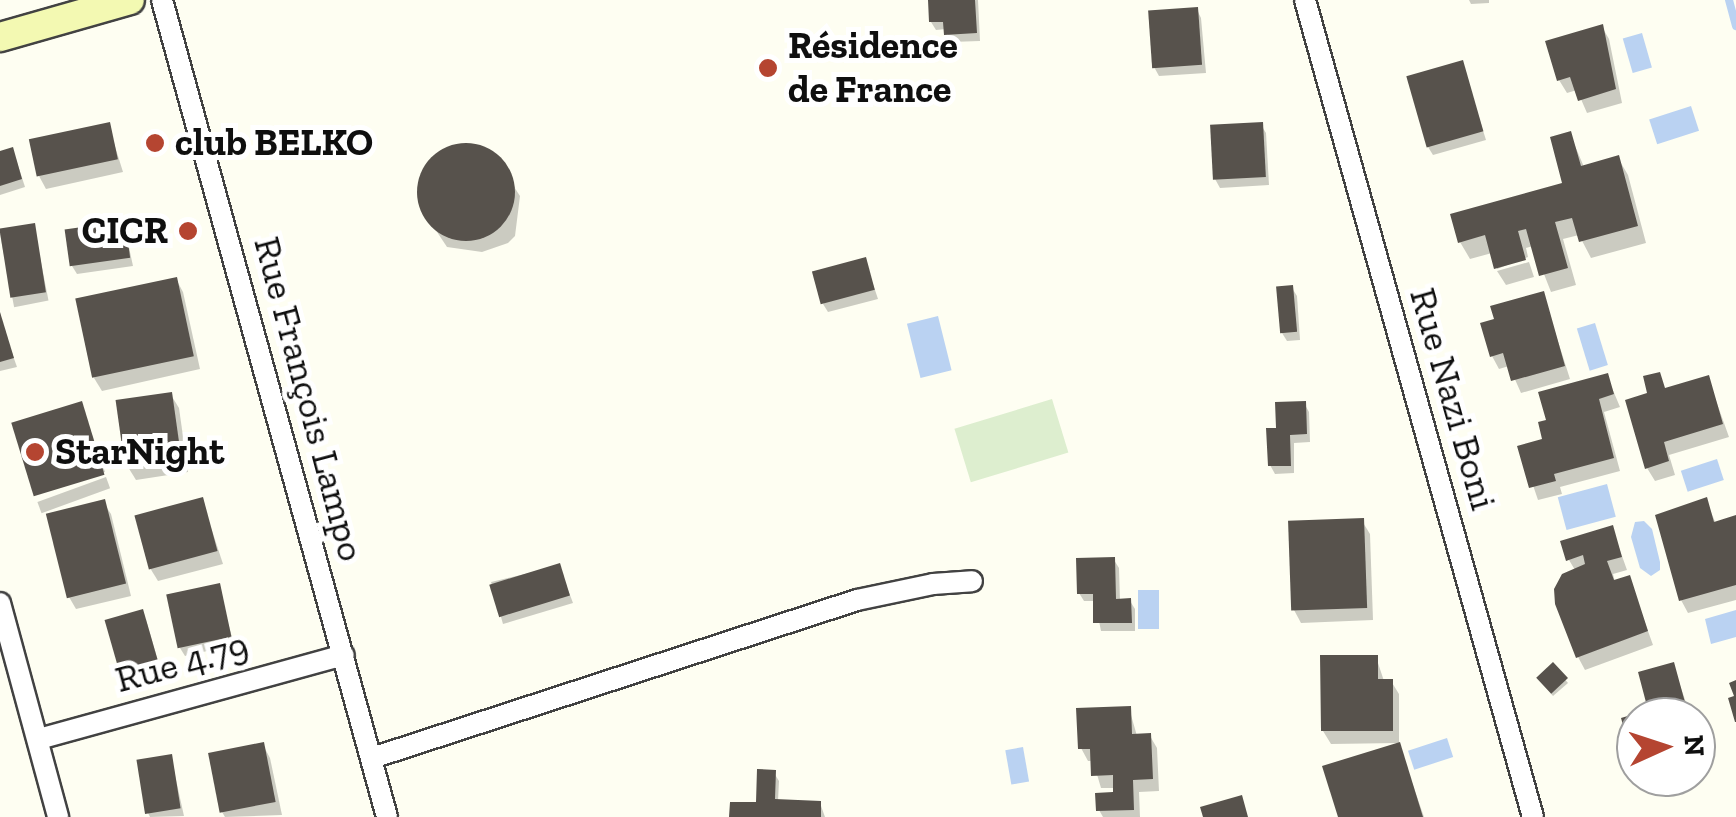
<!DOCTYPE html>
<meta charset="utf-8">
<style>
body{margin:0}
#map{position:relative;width:1736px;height:817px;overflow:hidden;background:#fefef2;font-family:"Zilla Slab",serif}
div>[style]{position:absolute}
.pitch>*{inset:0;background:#ddeecf;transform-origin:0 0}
.water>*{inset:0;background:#bad2f2;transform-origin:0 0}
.shadow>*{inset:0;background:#0003;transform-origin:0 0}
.stream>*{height:8px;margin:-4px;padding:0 4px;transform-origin:4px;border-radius:4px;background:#bad2f2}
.building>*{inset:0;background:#57524c;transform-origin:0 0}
.round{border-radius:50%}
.roads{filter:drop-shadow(2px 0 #424242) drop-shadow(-2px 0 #424242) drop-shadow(0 2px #424242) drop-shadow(0 -2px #424242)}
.minor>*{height:20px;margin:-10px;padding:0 10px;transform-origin:10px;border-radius:10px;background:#fff}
.secondary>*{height:28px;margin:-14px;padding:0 14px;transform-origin:14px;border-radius:14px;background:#f3f9b2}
.dots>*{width:28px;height:28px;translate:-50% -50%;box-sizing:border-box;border:5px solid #fff;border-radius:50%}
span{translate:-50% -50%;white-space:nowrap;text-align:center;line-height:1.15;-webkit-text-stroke:10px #fff;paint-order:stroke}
.poi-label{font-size:38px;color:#0f0f0f;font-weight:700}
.left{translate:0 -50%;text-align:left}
.right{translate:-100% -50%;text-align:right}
.street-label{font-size:38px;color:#0f0f0f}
.north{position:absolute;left:1616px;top:697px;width:100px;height:100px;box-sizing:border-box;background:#fff;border:2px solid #9f9f9f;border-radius:50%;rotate:87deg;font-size:28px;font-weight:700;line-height:40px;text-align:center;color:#0f0f0f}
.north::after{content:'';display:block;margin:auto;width:35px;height:45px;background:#b54531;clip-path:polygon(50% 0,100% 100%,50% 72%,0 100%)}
</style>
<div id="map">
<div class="pitch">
<i style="left:1052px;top:399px;width:56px;height:102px;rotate:73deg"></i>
</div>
<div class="water">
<i style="left:1642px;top:33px;width:36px;height:20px;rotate:74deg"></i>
<i style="left:1691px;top:106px;width:26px;height:44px;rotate:72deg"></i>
<i style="left:938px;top:316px;width:56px;height:32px;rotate:76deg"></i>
<i style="left:1595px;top:323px;width:44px;height:19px;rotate:73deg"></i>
<i style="left:1717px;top:459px;width:22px;height:38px;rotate:72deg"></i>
<i style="left:1607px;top:484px;width:34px;height:51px;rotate:75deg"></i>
<i style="clip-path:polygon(1644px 521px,1652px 529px,1660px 562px,1660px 570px,1651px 576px,1640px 568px,1631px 537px,1635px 522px)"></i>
<i style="left:1159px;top:590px;width:39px;height:21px;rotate:90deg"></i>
<i style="clip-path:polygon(1736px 610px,1736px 637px,1711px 644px,1705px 619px)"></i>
<i style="left:1447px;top:738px;width:20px;height:41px;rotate:72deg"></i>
<i style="left:1023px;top:747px;width:35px;height:18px;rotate:80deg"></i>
</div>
<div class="shadow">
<i style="clip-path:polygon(930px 0,978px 0,980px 41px,951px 42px,946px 29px,936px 30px,931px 22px)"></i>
<i style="clip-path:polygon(1469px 0,1489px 0,1489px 3px,1471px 4px)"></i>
<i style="clip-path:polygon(1197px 10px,1201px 18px,1206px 73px,1159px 76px,1154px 67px)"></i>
<i style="clip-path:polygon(1602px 27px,1609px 39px,1622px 103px,1587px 113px,1577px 90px,1567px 93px,1559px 80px,1548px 43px)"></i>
<i style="clip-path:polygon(1462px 63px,1486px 140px,1433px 155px,1428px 147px)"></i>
<i style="clip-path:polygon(108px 124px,123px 172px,46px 189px,39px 176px)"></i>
<i style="clip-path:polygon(1261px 125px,1266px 133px,1269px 185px,1220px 188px,1215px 179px)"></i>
<i style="clip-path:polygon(1570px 134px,1584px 167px,1618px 158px,1628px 175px,1646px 243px,1591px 258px,1579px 235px,1563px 239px,1576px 285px,1551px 292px,1533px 246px,1526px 248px,1528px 257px,1497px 269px,1492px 253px,1470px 259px,1460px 242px,1566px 185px)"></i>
<i style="clip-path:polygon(460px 146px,480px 146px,491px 151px,520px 196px,515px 236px,508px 243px,482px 252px,447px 247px,423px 211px,419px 188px,425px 170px,440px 154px)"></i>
<i style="clip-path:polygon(0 154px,16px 159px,25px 187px,0 195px)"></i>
<i style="clip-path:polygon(124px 224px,133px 266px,77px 274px,72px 266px)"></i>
<i style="left:34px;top:226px;width:76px;height:35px;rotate:79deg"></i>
<i style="clip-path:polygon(865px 260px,878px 299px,828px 312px,823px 304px)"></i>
<i style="clip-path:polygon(1529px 262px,1534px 277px,1506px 285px,1497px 271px)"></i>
<i style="clip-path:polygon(176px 279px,183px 292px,200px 369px,102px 391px,94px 378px)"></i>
<i style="clip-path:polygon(1292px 288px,1297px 296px,1300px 340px,1287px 341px,1282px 333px)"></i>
<i style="clip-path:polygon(1543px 294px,1570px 379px,1521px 393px,1509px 366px,1499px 369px,1492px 356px)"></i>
<i style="clip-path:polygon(0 319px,17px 367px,0 371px)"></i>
<i style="clip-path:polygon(1607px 376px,1620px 407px,1604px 412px,1620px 471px,1560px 487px,1562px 494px,1538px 500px,1520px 447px,1545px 440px)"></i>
<i style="clip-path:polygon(1708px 378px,1729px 437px,1669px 455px,1675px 475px,1655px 481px,1647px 468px,1664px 391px)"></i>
<i style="clip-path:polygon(171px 395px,179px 408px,188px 472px,136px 480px,128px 467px)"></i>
<i style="clip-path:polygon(1304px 403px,1309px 412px,1310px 442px,1294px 443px,1294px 473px,1275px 474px,1270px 465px,1278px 430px)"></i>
<i style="clip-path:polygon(81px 404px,105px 472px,34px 493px)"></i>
<i style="left:106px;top:477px;width:12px;height:73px;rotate:70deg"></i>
<i style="clip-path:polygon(202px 500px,223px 564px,158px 581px,150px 568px)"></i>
<i style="clip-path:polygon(1706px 500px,1716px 524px,1736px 518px,1736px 600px,1688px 613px,1681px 600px)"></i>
<i style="clip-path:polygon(103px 502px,111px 514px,131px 596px,76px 609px,69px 597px)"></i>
<i style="clip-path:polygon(1362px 521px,1370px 534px,1373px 620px,1301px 623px,1294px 610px)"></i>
<i style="clip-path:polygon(1612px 528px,1627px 570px,1613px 574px,1615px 582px,1629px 578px,1653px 645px,1585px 670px,1578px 657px,1575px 570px,1569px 560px)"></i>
<i style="clip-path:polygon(1114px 560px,1119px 568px,1120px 601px,1130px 601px,1135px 609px,1135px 631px,1101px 631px,1095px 601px,1084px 601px,1079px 593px)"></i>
<i style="clip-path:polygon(559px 566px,573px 603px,503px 624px,491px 582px)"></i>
<i style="clip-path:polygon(218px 585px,234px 645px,185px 656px,180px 648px)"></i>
<i style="clip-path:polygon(146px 620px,161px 671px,128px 681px,123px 673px)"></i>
<i style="clip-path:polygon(1376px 657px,1384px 681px,1391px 681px,1399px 694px,1399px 743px,1331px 744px,1323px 731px)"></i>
<i style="clip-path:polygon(1553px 665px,1568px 683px,1553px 696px,1540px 681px)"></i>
<i style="clip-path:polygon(1673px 665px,1691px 717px,1636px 717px,1636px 763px,1624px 719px,1651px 712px)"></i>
<i style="clip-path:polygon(1129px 708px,1137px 736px,1150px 736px,1157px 748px,1159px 791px,1139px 792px,1140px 817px,1103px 817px,1099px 810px,1116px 795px,1116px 788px,1101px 788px,1093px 761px,1088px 761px,1081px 748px)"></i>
<i style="clip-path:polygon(263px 745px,270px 758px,282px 815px,225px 817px,222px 812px)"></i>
<i style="clip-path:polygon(1399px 745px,1424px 817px,1340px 817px)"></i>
<i style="clip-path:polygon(171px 757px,184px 816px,150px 817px,148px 813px)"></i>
<i style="clip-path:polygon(774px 773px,779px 781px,778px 801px,820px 803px,825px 817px,731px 817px,758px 805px)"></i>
</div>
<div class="stream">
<i style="left:1729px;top:0;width:27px;rotate:75deg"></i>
</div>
<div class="building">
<i style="clip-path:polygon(928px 0,975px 0,977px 33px,944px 35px,943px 22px,929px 22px)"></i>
<i style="left:1198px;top:7px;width:58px;height:50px;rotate:86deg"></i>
<i style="clip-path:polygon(1603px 24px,1616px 89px,1578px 101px,1570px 77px,1557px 81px,1545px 41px)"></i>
<i style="left:1463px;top:60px;width:74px;height:59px;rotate:74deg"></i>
<i style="left:110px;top:122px;width:38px;height:83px;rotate:78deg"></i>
<i style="left:1263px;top:122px;width:55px;height:53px;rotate:87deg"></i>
<i style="clip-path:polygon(1571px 131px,1581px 166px,1619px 155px,1638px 226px,1579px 242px,1572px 218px,1555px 222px,1568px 268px,1539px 276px,1526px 229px,1518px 231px,1526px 260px,1494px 269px,1485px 235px,1458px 243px,1450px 214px,1562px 183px,1550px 137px)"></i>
<i class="round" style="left:417px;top:143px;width:98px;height:98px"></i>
<i style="clip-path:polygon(13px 147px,22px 179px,0 186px,0 151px)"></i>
<i style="left:125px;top:221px;width:37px;height:61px;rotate:82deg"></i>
<i style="left:35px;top:223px;width:70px;height:36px;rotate:81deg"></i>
<i style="left:866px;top:257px;width:34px;height:56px;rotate:75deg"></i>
<i style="left:177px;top:277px;width:81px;height:104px;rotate:78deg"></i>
<i style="left:1293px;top:285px;width:47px;height:17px;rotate:85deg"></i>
<i style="clip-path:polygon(1544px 291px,1565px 366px,1511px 381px,1503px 353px,1490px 357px,1480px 323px,1494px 319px,1490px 306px)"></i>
<i style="clip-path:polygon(0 312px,14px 358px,0 362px)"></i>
<i style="clip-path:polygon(1660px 372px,1665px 388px,1709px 375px,1723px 424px,1664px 442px,1669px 461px,1645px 469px,1625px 400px,1647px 393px,1643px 376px)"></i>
<i style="clip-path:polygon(1608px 373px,1614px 394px,1599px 399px,1614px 458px,1554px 474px,1556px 481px,1529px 488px,1517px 446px,1542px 439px,1538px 422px,1546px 420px,1538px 392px)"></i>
<i style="left:172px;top:392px;width:69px;height:57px;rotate:82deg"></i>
<i style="left:82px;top:401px;width:77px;height:74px;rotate:73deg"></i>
<i style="clip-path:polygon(1306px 401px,1307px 434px,1290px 435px,1291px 466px,1268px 466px,1266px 428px,1276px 428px,1275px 402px)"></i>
<i style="left:203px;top:497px;width:56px;height:71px;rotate:75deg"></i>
<i style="clip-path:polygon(1707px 497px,1714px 522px,1736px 515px,1736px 585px,1679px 601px,1655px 515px)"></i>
<i style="left:105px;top:499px;width:87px;height:61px;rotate:76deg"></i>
<i style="left:1364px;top:518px;width:90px;height:76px;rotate:88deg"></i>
<i style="clip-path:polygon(1613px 525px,1622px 557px,1607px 561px,1614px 580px,1630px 575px,1648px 631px,1576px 658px,1555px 604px,1554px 589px,1562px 574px,1585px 564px,1583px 555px,1566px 561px,1560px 541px)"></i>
<i style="clip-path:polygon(1115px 557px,1116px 599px,1131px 598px,1132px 623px,1093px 623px,1093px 594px,1077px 594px,1076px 558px)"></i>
<i style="left:560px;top:563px;width:34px;height:74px;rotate:73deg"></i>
<i style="left:220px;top:583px;width:55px;height:55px;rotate:78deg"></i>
<i style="left:143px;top:609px;width:55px;height:40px;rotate:74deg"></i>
<i style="clip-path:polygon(1320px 655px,1378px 655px,1378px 679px,1393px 679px,1393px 731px,1321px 731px)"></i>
<i style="left:1553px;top:662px;width:22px;height:23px;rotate:47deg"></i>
<i style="clip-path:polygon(1674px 662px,1689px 717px,1636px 717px,1635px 768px,1621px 718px,1648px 710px,1638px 672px)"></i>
<i style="clip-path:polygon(1736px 680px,1736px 722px,1735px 722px,1728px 698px,1734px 696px,1729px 683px)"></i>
<i style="clip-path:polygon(1131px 706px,1132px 734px,1151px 733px,1153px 779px,1133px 780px,1134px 810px,1096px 811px,1095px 793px,1113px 792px,1113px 775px,1091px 776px,1090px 749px,1078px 749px,1076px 708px)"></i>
<i style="left:264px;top:742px;width:61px;height:57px;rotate:79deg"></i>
<i style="clip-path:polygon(1400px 742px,1423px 817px,1338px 817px,1322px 766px)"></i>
<i style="left:172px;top:754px;width:55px;height:36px;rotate:81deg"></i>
<i style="clip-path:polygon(757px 769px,776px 770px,775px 799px,821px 801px,821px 817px,729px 817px,730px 802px,756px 802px)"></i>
<i style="clip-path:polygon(1242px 795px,1248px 817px,1203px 817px,1200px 807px)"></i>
</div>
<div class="roads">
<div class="minor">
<i style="left:162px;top:0;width:847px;rotate:74.6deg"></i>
<i style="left:1305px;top:0;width:848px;rotate:74.41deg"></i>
<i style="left:0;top:603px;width:222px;rotate:74.8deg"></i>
<i style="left:39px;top:739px;width:316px;rotate:-15.4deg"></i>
<i style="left:372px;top:758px;width:510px;rotate:-18.04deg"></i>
<i style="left:857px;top:600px;width:78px;rotate:-11.9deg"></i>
<i style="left:933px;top:584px;width:39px;rotate:-4deg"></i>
</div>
<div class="secondary">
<i style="left:0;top:37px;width:135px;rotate:-15.9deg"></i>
</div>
</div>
<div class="dots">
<i style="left:768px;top:68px;background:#b54531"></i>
<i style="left:155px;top:143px;background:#b54531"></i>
<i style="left:188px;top:231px;background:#b54531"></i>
<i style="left:35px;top:452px;background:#b54531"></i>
</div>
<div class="poi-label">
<span class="left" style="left:788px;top:68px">Résidence<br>de France</span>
<span class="left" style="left:175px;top:143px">club BELKO</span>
<span class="right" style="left:168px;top:231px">CICR</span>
<span class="left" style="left:55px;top:452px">StarNight</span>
</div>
<div class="street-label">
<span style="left:309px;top:399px;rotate:75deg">Rue François Lampo</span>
<span style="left:1453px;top:399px;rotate:74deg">Rue Nazi Boni</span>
<span style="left:182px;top:663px;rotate:-15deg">Rue 4.79</span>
</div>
<div class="north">N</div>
</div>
